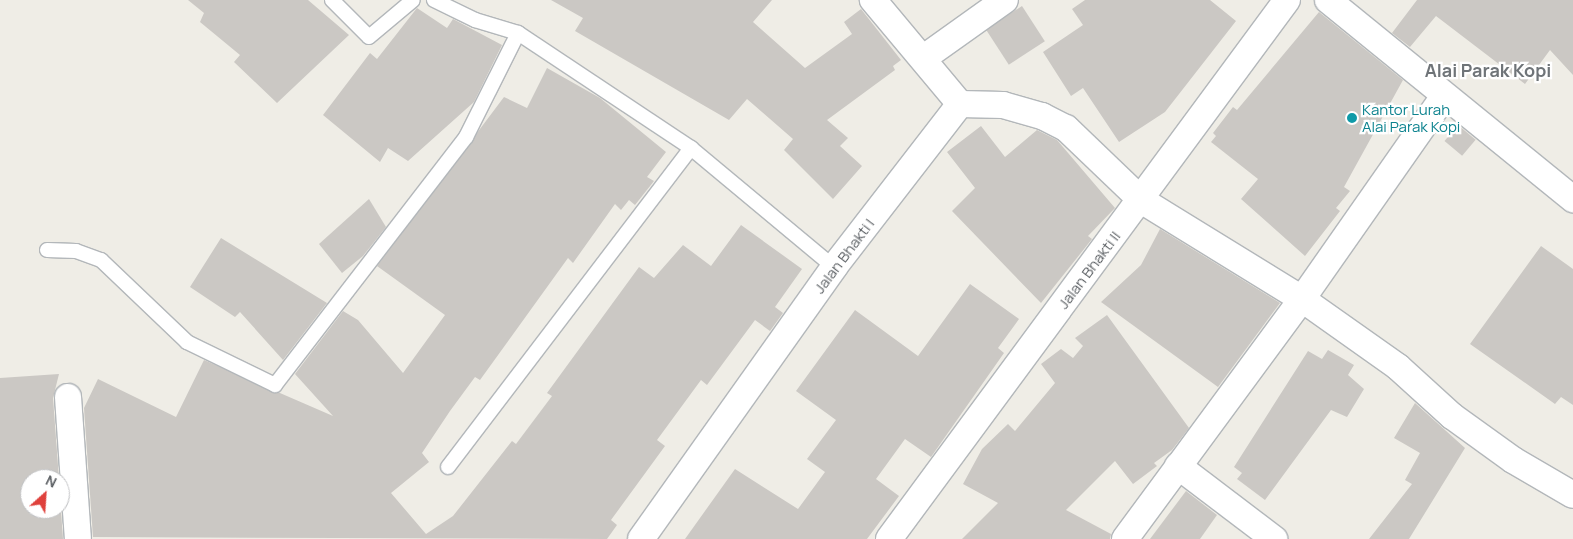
<!DOCTYPE html>
<style>
body{margin:0}
#map{position:relative;width:1573px;height:539px;overflow:hidden;background:#efede6;font-family:Manrope,sans-serif}
div>[style]{position:absolute}
.building>*{inset:0;background:#cbc8c4;transform-origin:0 0}
.roads{filter:drop-shadow(1px 0 #b3b7ba) drop-shadow(-1px 0 #b3b7ba) drop-shadow(0 1px #b3b7ba) drop-shadow(0 -1px #b3b7ba)}
.service>*{height:14px;margin:-7px;padding:0 7px;transform-origin:7px;border-radius:7px;background:#fff}
.minor>*{height:26px;margin:-13px;padding:0 13px;transform-origin:13px;border-radius:13px;background:#fff}
.dots>*{width:14px;height:14px;translate:-50% -50%;box-sizing:border-box;border:2px solid #fff;border-radius:50%}
span{translate:-50% -50%;white-space:nowrap;text-align:center;line-height:1.15;-webkit-text-stroke:4.5px #fff;paint-order:stroke}
.culture-label{font-size:15px;color:#0d838f}
.left{translate:0 -50%;text-align:left}
.street-label{font-size:15px;color:#5e6266}
.quarter-label{font-size:18px;color:#6f7478;font-weight:700}
.north{position:absolute;left:20px;top:469px;width:50px;height:50px;box-sizing:border-box;background:#fff;border:1px solid #bfc0c2;border-radius:50%;rotate:26deg;font-size:14px;font-weight:700;line-height:20px;text-align:center;color:#5e6266}
.north::after{content:'';display:block;margin:auto;width:18px;height:22px;background:#df413c;clip-path:polygon(50% 0,100% 100%,50% 72%,0 100%)}
</style>
<div id="map">
<div class="building">
<i style="clip-path:polygon(188px 0,308px 0,349px 35px,277px 103px,234px 62px,240px 55px,200px 22px,204px 13px)"></i>
<i style="clip-path:polygon(551px 0,772px 0,753px 22px,805px 68px,852px 34px,844px 22px,861px 9px,901px 60px,893px 66px,895px 70px,827px 120px,848px 138px,840px 146px,862px 166px,833px 199px,784px 150px,793px 139px,747px 99px,729px 120px,575px 31px,583px 18px)"></i>
<i style="clip-path:polygon(1085px 0,1210px 0,1236px 21px,1165px 112px,1119px 142px,1083px 88px,1071px 96px,1043px 52px,1083px 25px,1072px 9px)"></i>
<i style="clip-path:polygon(1417px 0,1573px 0,1573px 75px,1550px 50px,1525px 84px,1436px 16px,1410px 47px,1392px 33px)"></i>
<i style="left:1022px;top:6px;width:42px;height:43px;rotate:57deg"></i>
<i style="clip-path:polygon(417px 8px,447px 28px,453px 19px,502px 45px,474px 102px,408px 161px,388px 148px,380px 162px,323px 115px,370px 53px,377px 59px)"></i>
<i style="clip-path:polygon(1319px 12px,1403px 80px,1344px 187px,1350px 191px,1336px 208px,1340px 211px,1305px 256px,1241px 199px,1258px 179px,1211px 142px,1216px 136px,1213px 133px,1233px 107px,1237px 110px)"></i>
<i style="clip-path:polygon(547px 68px,600px 98px,666px 152px,647px 177px,654px 181px,635px 205px,629px 200px,621px 210px,615px 204px,573px 263px,568px 258px,480px 380px,475px 377px,450px 411px,422px 453px,429px 462px,391px 493px,426px 534px,453px 516px,512px 441px,516px 444px,552px 396px,547px 393px,639px 267px,654px 278px,683px 245px,711px 266px,741px 225px,802px 269px,775px 307px,783px 313px,770px 331px,755px 320px,707px 385px,701px 380px,657px 440px,665px 446px,611px 520px,617px 525px,607px 539px,93px 537px,84px 408px,98px 379px,176px 417px,204px 360px,333px 416px,295px 374px,343px 311px,358px 320px,403px 373px,445px 315px,377px 266px,504px 97px,527px 108px)"></i>
<i style="left:1458px;top:125px;width:23px;height:21px;rotate:40deg"></i>
<i style="clip-path:polygon(981px 126px,1005px 157px,1037px 130px,1057px 140px,1115px 208px,1088px 236px,1092px 239px,1041px 303px,952px 211px,975px 188px,947px 152px)"></i>
<i style="clip-path:polygon(369px 199px,386px 227px,363px 256px,342px 273px,319px 244px)"></i>
<i style="clip-path:polygon(1160px 229px,1280px 303px,1218px 387px,1101px 302px,1141px 265px)"></i>
<i style="clip-path:polygon(221px 238px,327px 303px,283px 360px,240px 312px,235px 317px,190px 287px)"></i>
<i style="clip-path:polygon(1541px 246px,1573px 269px,1573px 405px,1561px 397px,1555px 404px,1470px 344px)"></i>
<i style="clip-path:polygon(970px 284px,1019px 319px,998px 348px,1004px 353px,931px 457px,905px 439px,876px 479px,899px 496px,867px 539px,685px 539px,735px 469px,798px 509px,825px 472px,807px 459px,836px 420px,796px 391px,855px 310px,918px 356px)"></i>
<i style="clip-path:polygon(1107px 315px,1189px 428px,1172px 450px,1154px 463px,1157px 466px,1133px 484px,1115px 461px,1066px 510px,1111px 534px,1110px 539px,962px 539px,998px 503px,963px 484px,982px 449px,1008px 424px,1015px 431px,1055px 383px,1041px 364px,1061px 349px,1073px 358px,1083px 346px,1075px 338px)"></i>
<i style="clip-path:polygon(1328px 350px,1354px 365px,1348px 375px,1364px 389px,1347px 417px,1331px 410px,1265px 500px,1237px 479px,1242px 473px,1234px 467px,1308px 351px,1322px 359px)"></i>
<i style="clip-path:polygon(59px 374px,53px 398px,59px 479px,30px 479px,30px 509px,60px 509px,60px 497px,63px 539px,0 539px,0 378px)"></i>
<i style="clip-path:polygon(1415px 403px,1465px 448px,1409px 539px,1369px 539px,1412px 484px,1405px 480px,1420px 453px,1394px 438px)"></i>
<i style="clip-path:polygon(1186px 491px,1217px 515px,1200px 539px,1150px 539px)"></i>
</div>
<div class="roads">
<div class="service">
<i style="left:332px;top:0;width:52px;rotate:45deg"></i>
<i style="left:369px;top:37px;width:57px;rotate:-40.1deg"></i>
<i style="left:434px;top:0;width:46px;rotate:26deg"></i>
<i style="left:475px;top:20px;width:45px;rotate:16.8deg"></i>
<i style="left:518px;top:33px;width:208px;rotate:33.6deg"></i>
<i style="left:691px;top:148px;width:186px;rotate:39.8deg"></i>
<i style="left:47px;top:250px;width:29px;rotate:2deg"></i>
<i style="left:76px;top:251px;width:27px;rotate:20deg"></i>
<i style="left:101px;top:260px;width:119px;rotate:43.6deg"></i>
<i style="left:187px;top:342px;width:98px;rotate:26deg"></i>
<i style="left:275px;top:385px;width:313px;rotate:-52.4deg"></i>
<i style="left:466px;top:137px;width:116px;rotate:-63.4deg"></i>
<i style="left:448px;top:467px;width:401px;rotate:-52.7deg"></i>
</div>
<div class="minor">
<i style="left:1328px;top:0;width:316px;rotate:39.1deg"></i>
<i style="left:925px;top:57px;width:98px;rotate:-35.5deg"></i>
<i style="left:960px;top:104px;width:43px;rotate:1.3deg"></i>
<i style="left:1003px;top:105px;width:41px;rotate:15.8deg"></i>
<i style="left:1042px;top:116px;width:27px;rotate:27deg"></i>
<i style="left:1066px;top:128px;width:104px;rotate:43.8deg"></i>
<i style="left:1141px;top:200px;width:189px;rotate:31.6deg"></i>
<i style="left:1302px;top:299px;width:118px;rotate:35.3deg"></i>
<i style="left:1398px;top:367px;width:73px;rotate:42.2deg"></i>
<i style="left:1452px;top:416px;width:75px;rotate:35.8deg"></i>
<i style="left:1513px;top:460px;width:69px;rotate:30.3deg"></i>
<i style="left:68px;top:397px;width:142px;rotate:86deg"></i>
<i style="left:1178px;top:466px;width:121px;rotate:37.2deg"></i>
<i style="left:641px;top:539px;width:334px;rotate:-54.6deg"></i>
<i style="left:834px;top:267px;width:206px;rotate:-52.3deg"></i>
<i style="left:960px;top:104px;width:136px;rotate:-129.9deg"></i>
<i style="left:889px;top:539px;width:670px;rotate:-53.56deg"></i>
<i style="left:1125px;top:539px;width:298px;rotate:-53.6deg"></i>
<i style="left:1302px;top:299px;width:248px;rotate:-55deg"></i>
</div>
</div>
<div class="dots">
<i style="left:1352px;top:118px;background:#0f9aa8"></i>
</div>
<div class="culture-label">
<span class="left" style="left:1362px;top:118px">Kantor Lurah<br>Alai Parak Kopi</span>
</div>
<div class="street-label">
<span style="left:844px;top:256px;rotate:-53deg">Jalan Bhakti I</span>
<span style="left:1089px;top:270px;rotate:-53deg">Jalan Bhakti II</span>
</div>
<div class="quarter-label">
<span style="left:1488px;top:70px">Alai Parak Kopi</span>
</div>
<div class="north">N</div>
</div>
